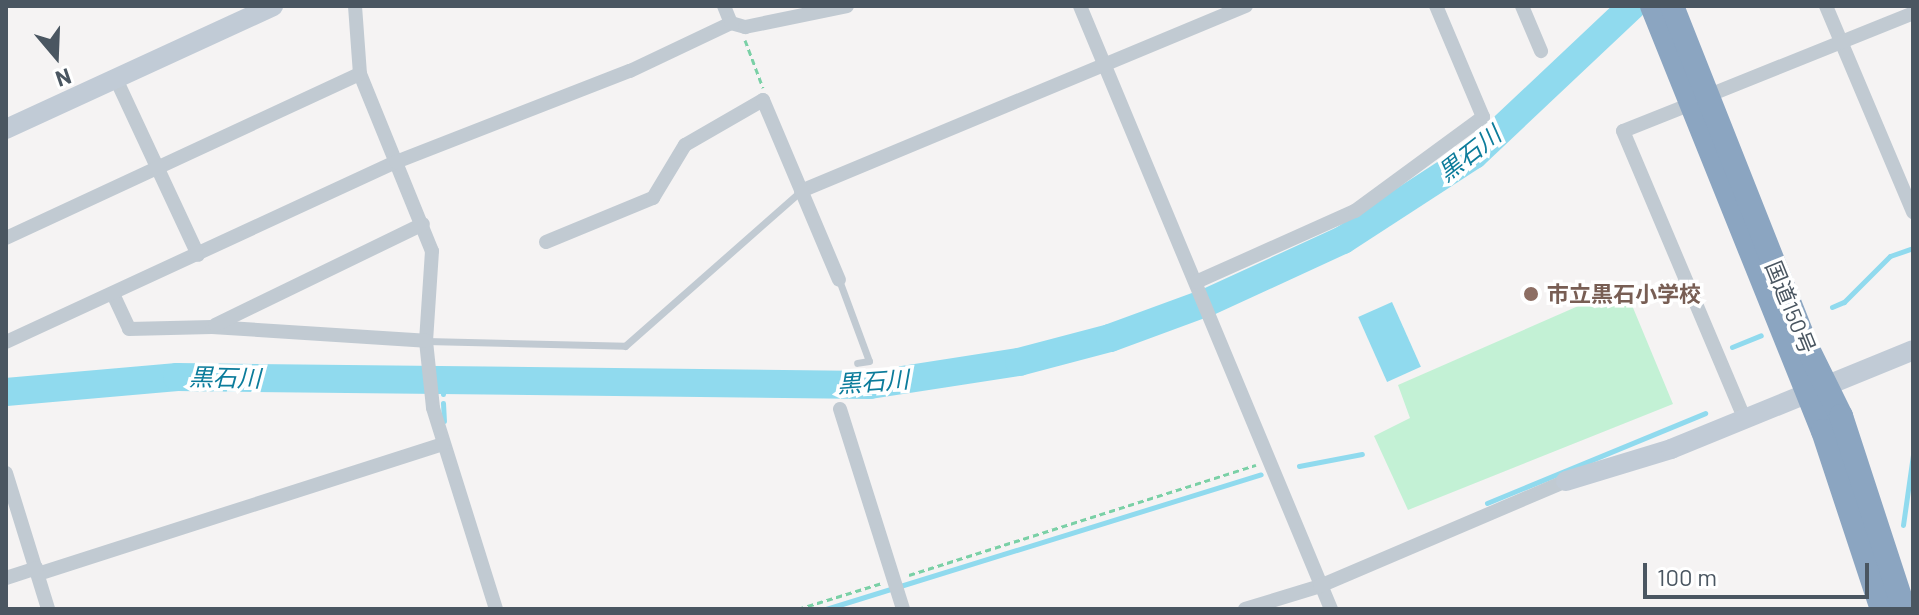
<!DOCTYPE html>
<meta charset="utf-8">
<style>
body{margin:0}
#map{position:relative;width:1919px;height:615px;overflow:hidden;background:#f5f3f3;font-family:Barlow,"Noto Sans JP",sans-serif}
div>[style]{position:absolute}
.green>*{inset:0;background:#c3f1d5}
.water>*{inset:0;background:#90daee;transform-origin:0 0}
.stream>*{height:5px;margin:-2.5px;padding:0 2.5px;transform-origin:2.5px;border-radius:2.5px;background:#90daee}
.river>*{height:28px;margin:-14px;padding:0 14px;transform-origin:14px;border-radius:14px;background:#90daee}
.path>*{height:3px;margin-top:-1.5px;transform-origin:0;background:repeating-linear-gradient(90deg,#7ad0a6 0 6px,transparent 0 10px)}
.lane>*{height:7px;margin:-3.5px;padding:0 3.5px;transform-origin:3.5px;border-radius:3.5px;background:#c1cad2}
.street>*{height:14px;margin:-7px;padding:0 7px;transform-origin:7px;border-radius:7px;background:#c1cad2}
.secondary>*{height:20px;margin:-10px;padding:0 10px;transform-origin:10px;border-radius:10px;background:#c1cbd6}
.highway>*{height:24px;margin:-12px;padding:0 12px;transform-origin:12px;border-radius:12px;background:#8ba5c1}
.dots>*{width:22px;height:22px;translate:-50% -50%;box-sizing:border-box;border:4px solid #fff;border-radius:50%}
span{translate:-50% -50%;white-space:nowrap;text-align:center;line-height:1.15;-webkit-text-stroke:7px #fff;paint-order:stroke}
.education-label{font-size:22px;color:#785e54;font-weight:700}
.left{translate:0 -50%;text-align:left}
.street-label{font-size:22px;color:#4a5661}
.water-label{font-size:24px;color:#0c7c9b;font-style:italic}
.frame{position:absolute;inset:0;border:8px solid #4a5661;pointer-events:none}
.north{position:absolute;left:16px;top:16px;width:80px;height:80px;-webkit-text-stroke:6px #fff;paint-order:stroke;rotate:161deg;font-size:22px;font-weight:700;line-height:32px;text-align:center;color:#4a5661}
.north::after{content:'';display:block;margin:auto;width:28px;height:36px;background:#4a5661;clip-path:polygon(50% 0,100% 100%,50% 72%,0 100%)}
.scale{position:absolute;left:1643px;top:563px;width:226px;height:36px;box-sizing:border-box;border:4px solid #4a5661;border-top:0;padding-left:10px;font-size:24px;line-height:28px;white-space:nowrap;color:#4a5661;-webkit-text-stroke:6px #fff;paint-order:stroke}
</style>
<div id="map">
<div class="green">
<i style="clip-path:polygon(1624px 286px,1673px 404px,1408px 510px,1374px 436px,1410px 418px,1398px 385px)"></i>
</div>
<div class="water">
<i style="left:1392px;top:302px;width:71px;height:37px;rotate:66deg"></i>
</div>
<div class="stream">
<i style="left:1832px;top:307px;width:13px;rotate:-23deg"></i>
<i style="left:1844px;top:302px;width:65px;rotate:-45deg"></i>
<i style="left:1890px;top:256px;width:24px;rotate:-19deg"></i>
<i style="left:1732px;top:347px;width:31px;rotate:-22deg"></i>
<i style="left:443px;top:394px;width:14px;rotate:-86deg"></i>
<i style="left:443px;top:403px;width:18px;rotate:87deg"></i>
<i style="left:1299px;top:466px;width:64px;rotate:-10.8deg"></i>
<i style="left:1487px;top:503px;width:236px;rotate:-22.4deg"></i>
<i style="left:1903px;top:525px;width:71px;rotate:-81.9deg"></i>
<i style="left:826px;top:609px;width:455px;rotate:-17.2deg"></i>
</div>
<div class="river">
<i style="left:6px;top:392px;width:172px;rotate:-5deg"></i>
<i style="left:177px;top:377px;width:693px;rotate:0.66deg"></i>
<i style="left:870px;top:385px;width:151px;rotate:-8.8deg"></i>
<i style="left:1019px;top:362px;width:94px;rotate:-14.8deg"></i>
<i style="left:1110px;top:338px;width:104px;rotate:-20.2deg"></i>
<i style="left:1208px;top:302px;width:149px;rotate:-24.7deg"></i>
<i style="left:1343px;top:240px;width:156px;rotate:-33deg"></i>
<i style="left:1474px;top:155px;width:217px;rotate:-43.3deg"></i>
</div>
<div class="path">
<i style="left:745px;top:40px;width:51px;rotate:69.4deg"></i>
<i style="left:909px;top:575px;width:364px;rotate:-17.6deg"></i>
<i style="left:798px;top:609px;width:88px;rotate:-17.2deg"></i>
</div>
<div class="lane">
<i style="left:839px;top:280px;width:86px;rotate:69.7deg"></i>
<i style="left:869px;top:361px;width:12px;rotate:171deg"></i>
<i style="left:426px;top:341px;width:199px;rotate:1.4deg"></i>
<i style="left:625px;top:346px;width:235px;rotate:-41.4deg"></i>
</div>
<div class="street">
<i style="left:355px;top:6px;width:68px;rotate:85.8deg"></i>
<i style="left:360px;top:74px;width:191px;rotate:67.9deg"></i>
<i style="left:432px;top:251px;width:90px;rotate:93.8deg"></i>
<i style="left:426px;top:341px;width:67px;rotate:84deg"></i>
<i style="left:433px;top:408px;width:211px;rotate:72.6deg"></i>
<i style="left:724px;top:6px;width:18px;rotate:68deg"></i>
<i style="left:1080px;top:6px;width:653px;rotate:67.4deg"></i>
<i style="left:1522px;top:6px;width:49px;rotate:67.1deg"></i>
<i style="left:1826px;top:6px;width:224px;rotate:67.1deg"></i>
<i style="left:116px;top:79px;width:194px;rotate:65deg"></i>
<i style="left:1707px;top:96px;width:222px;rotate:-21.9deg"></i>
<i style="left:1691px;top:104px;width:73px;rotate:158.3deg"></i>
<i style="left:1623px;top:131px;width:314px;rotate:67.1deg"></i>
<i style="left:801px;top:191px;width:482px;rotate:-22.6deg"></i>
<i style="left:6px;top:238px;width:390px;rotate:-24.9deg"></i>
<i style="left:546px;top:242px;width:116px;rotate:-22.4deg"></i>
<i style="left:653px;top:198px;width:62px;rotate:-58.9deg"></i>
<i style="left:685px;top:145px;width:90px;rotate:-30deg"></i>
<i style="left:763px;top:100px;width:195px;rotate:67.1deg"></i>
<i style="left:1196px;top:282px;width:174px;rotate:-24.1deg"></i>
<i style="left:1355px;top:211px;width:159px;rotate:-36.3deg"></i>
<i style="left:1483px;top:117px;width:121px;rotate:-112.9deg"></i>
<i style="left:113px;top:294px;width:38px;rotate:65deg"></i>
<i style="left:129px;top:329px;width:83px;rotate:-1.4deg"></i>
<i style="left:212px;top:327px;width:214px;rotate:3.7deg"></i>
<i style="left:215px;top:325px;width:231px;rotate:-25.9deg"></i>
<i style="left:6px;top:342px;width:430px;rotate:-24.8deg"></i>
<i style="left:396px;top:162px;width:251px;rotate:-21.3deg"></i>
<i style="left:630px;top:71px;width:112px;rotate:-25.4deg"></i>
<i style="left:731px;top:23px;width:15px;rotate:16deg"></i>
<i style="left:745px;top:27px;width:104px;rotate:-11.6deg"></i>
<i style="left:840px;top:409px;width:210px;rotate:72.5deg"></i>
<i style="left:6px;top:473px;width:142px;rotate:72.8deg"></i>
<i style="left:38px;top:574px;width:425px;rotate:-17.8deg"></i>
<i style="left:6px;top:578px;width:32px;rotate:-18deg"></i>
<i style="left:1245px;top:609px;width:78px;rotate:-17deg"></i>
<i style="left:1320px;top:586px;width:267px;rotate:-23.1deg"></i>
</div>
<div class="secondary">
<i style="left:6px;top:129px;width:294px;rotate:-24.7deg"></i>
<i style="left:1566px;top:481px;width:110px;rotate:-16.9deg"></i>
<i style="left:1671px;top:449px;width:261px;rotate:-22.2deg"></i>
</div>
<div class="highway">
<i style="left:1652px;top:6px;width:458px;rotate:68.1deg"></i>
<i style="left:1823px;top:431px;width:188px;rotate:71.7deg"></i>
<i style="left:1672px;top:6px;width:369px;rotate:68.4deg"></i>
<i style="left:1808px;top:349px;width:75px;rotate:63.8deg"></i>
<i style="left:1841px;top:416px;width:203px;rotate:71.9deg"></i>
</div>
<div class="dots">
<i style="left:1531px;top:294px;background:#8d6e63"></i>
</div>
<div class="education-label">
<span class="left" style="left:1547px;top:294px">市立黒石小学校</span>
</div>
<div class="street-label">
<span style="left:1791px;top:307px;rotate:68deg">国道150号</span>
</div>
<div class="water-label">
<span style="left:1469px;top:153px;rotate:-38deg">黒石川</span>
<span style="left:225px;top:377px;rotate:1deg">黒石川</span>
<span style="left:873px;top:381px;rotate:-4deg">黒石川</span>
</div>
<div class="frame"></div>
<div class="north">N</div>
<div class="scale">100 m</div>
</div>
